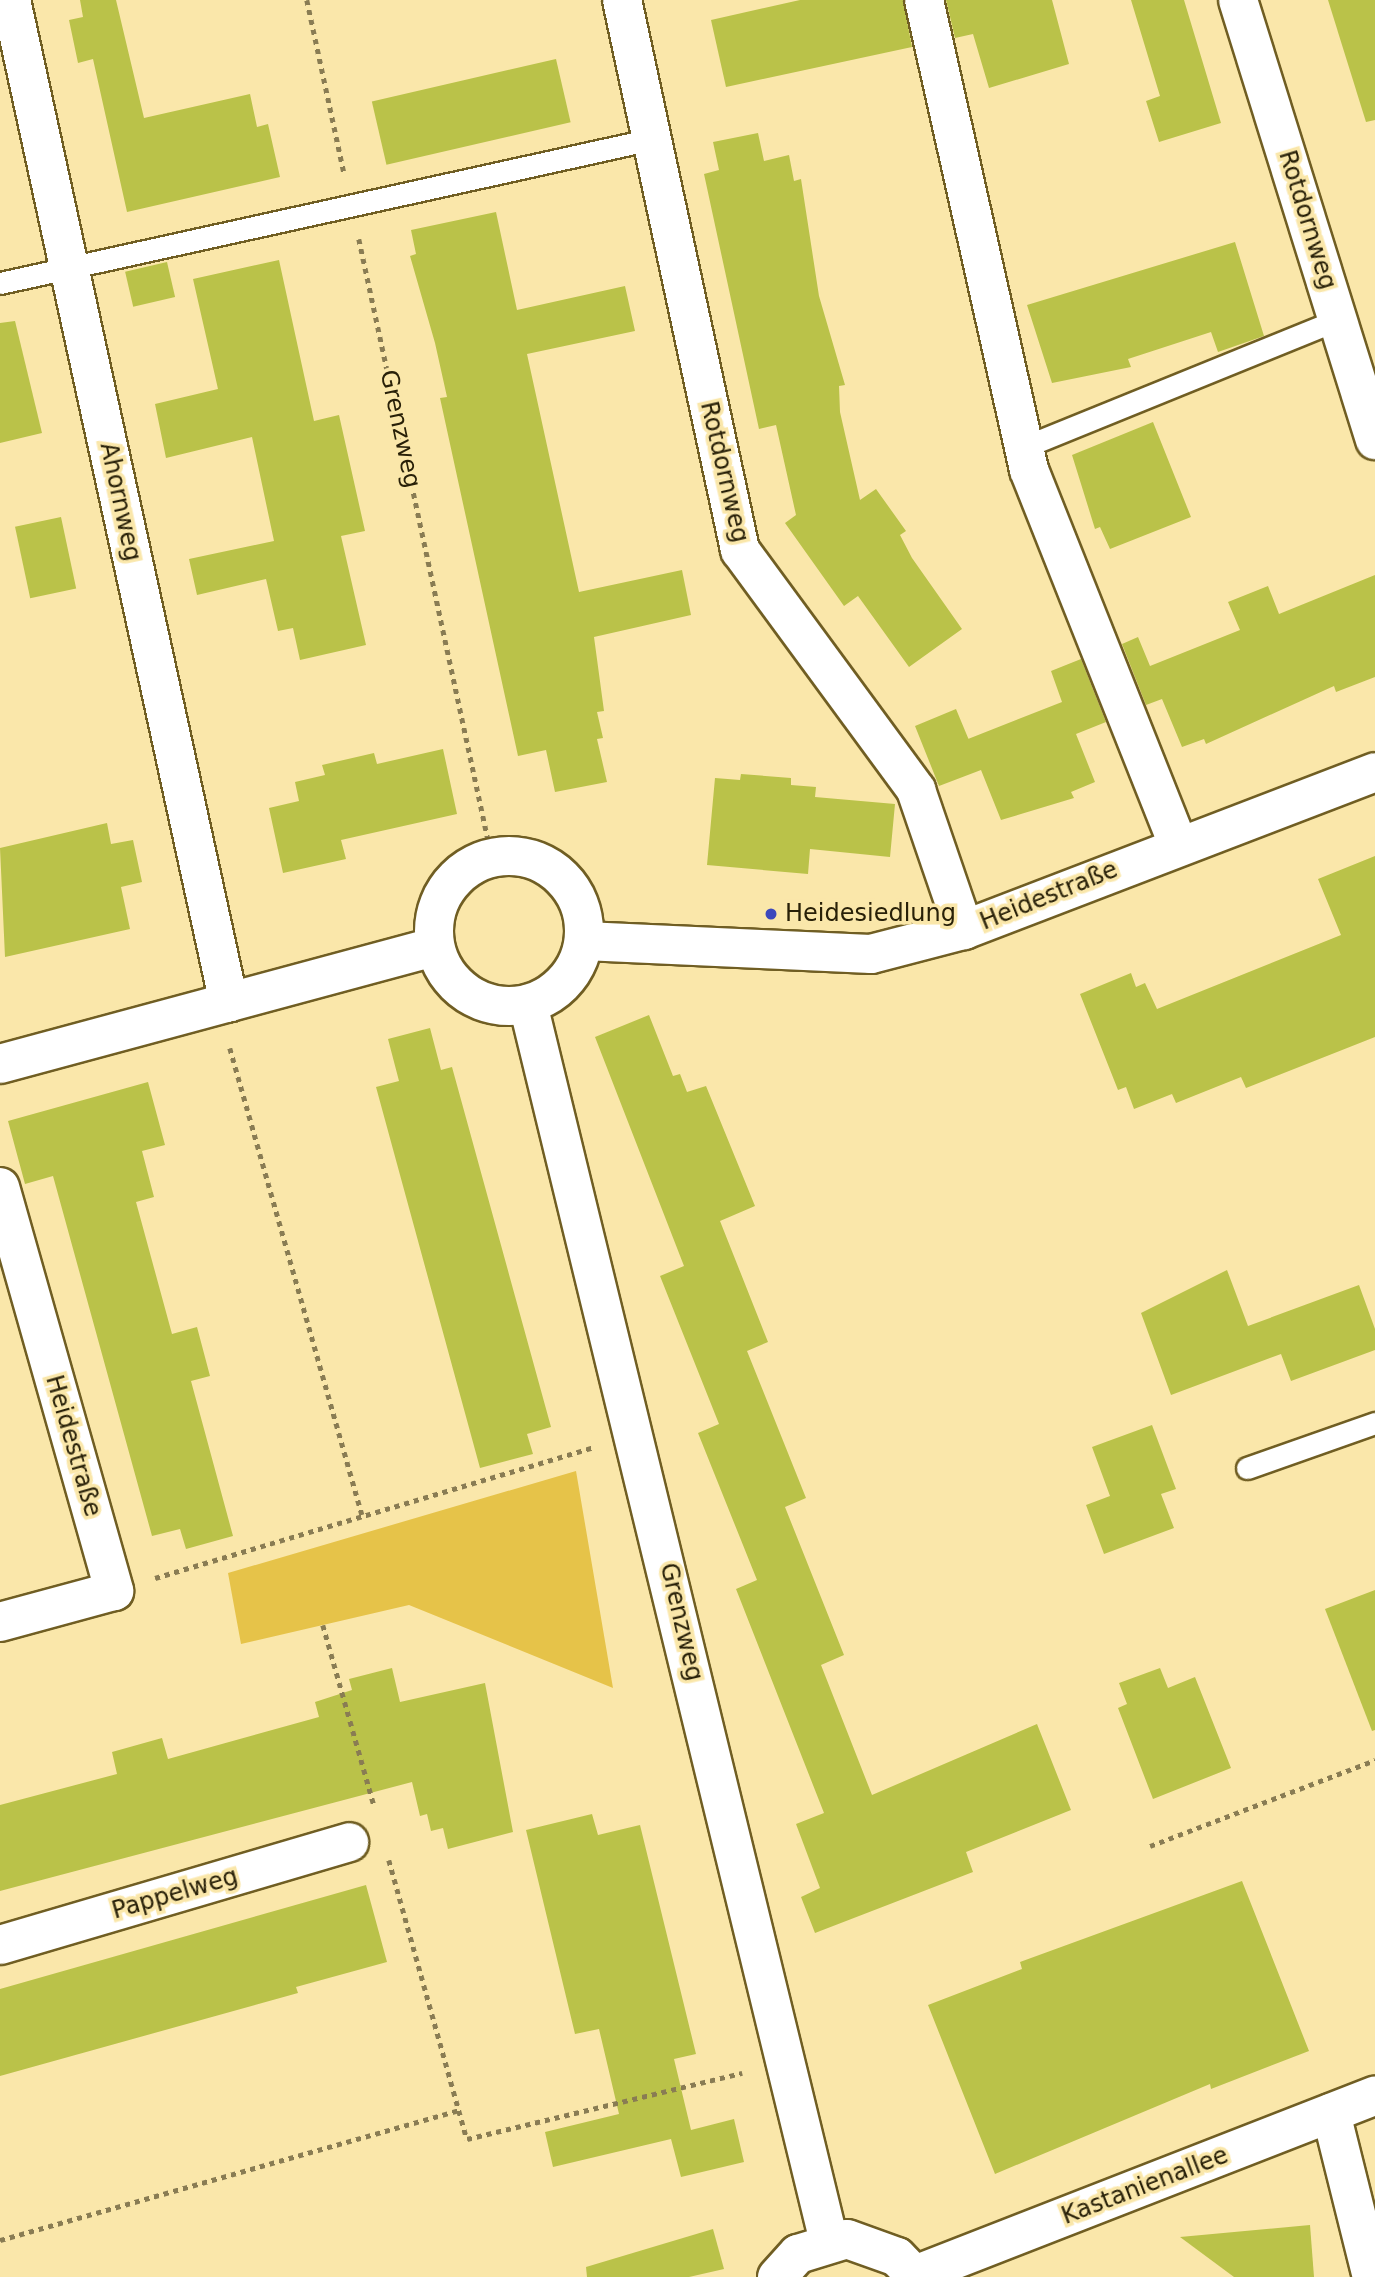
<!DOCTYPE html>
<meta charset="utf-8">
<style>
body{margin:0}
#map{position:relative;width:1375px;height:2277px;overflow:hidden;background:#fae7aa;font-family:"DejaVu Sans",sans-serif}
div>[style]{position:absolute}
.green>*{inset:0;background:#e6c349}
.building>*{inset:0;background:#bac249;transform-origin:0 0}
.path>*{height:4.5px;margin-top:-2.25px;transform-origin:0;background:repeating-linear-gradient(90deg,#897c53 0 5px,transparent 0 10px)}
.roads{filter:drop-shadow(2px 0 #705e23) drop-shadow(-2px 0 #705e23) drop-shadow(0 2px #705e23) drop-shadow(0 -2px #705e23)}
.lane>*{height:21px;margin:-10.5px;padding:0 10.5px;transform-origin:10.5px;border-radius:10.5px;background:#fff}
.street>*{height:38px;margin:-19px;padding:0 19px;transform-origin:19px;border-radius:19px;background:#fff}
.street>.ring{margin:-19px;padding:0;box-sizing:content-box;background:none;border:38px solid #fff;border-radius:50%}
.dots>*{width:19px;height:19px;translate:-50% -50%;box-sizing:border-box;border:4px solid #fae7aa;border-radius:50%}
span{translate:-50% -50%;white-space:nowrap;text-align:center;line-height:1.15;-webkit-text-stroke:7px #fae7aa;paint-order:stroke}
.street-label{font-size:24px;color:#282008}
.poi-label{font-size:24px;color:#282008}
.left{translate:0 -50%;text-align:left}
</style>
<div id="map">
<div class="green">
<i style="clip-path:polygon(576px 1471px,613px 1688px,409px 1605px,241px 1644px,228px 1573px)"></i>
</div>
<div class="building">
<i style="clip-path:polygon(80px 0,116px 0,144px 118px,250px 94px,257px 127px,268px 124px,280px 177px,127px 212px,93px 59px,78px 63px,69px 20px,83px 17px)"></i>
<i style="clip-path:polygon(800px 0,903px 0,912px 47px,726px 87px,711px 20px)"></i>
<i style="clip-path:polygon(946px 0,1052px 0,1069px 64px,989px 88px,973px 34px,955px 38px)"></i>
<i style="clip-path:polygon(1131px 0,1184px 0,1221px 123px,1159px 142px,1146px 101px,1160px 96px)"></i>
<i style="clip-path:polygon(1328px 0,1375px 0,1375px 120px,1366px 122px)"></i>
<i style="left:556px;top:59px;width:65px;height:189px;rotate:77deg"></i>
<i style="clip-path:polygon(758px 133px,764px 161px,789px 155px,794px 181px,801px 179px,819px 296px,845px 385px,839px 386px,840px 412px,860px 500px,876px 489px,906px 531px,900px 535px,912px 558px,962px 629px,909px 667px,858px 596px,844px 606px,785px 523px,796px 515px,776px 425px,759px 429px,704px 174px,719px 170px,713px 142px)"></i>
<i style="clip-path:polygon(496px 212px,517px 310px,625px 286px,635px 331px,527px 354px,579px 592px,682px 570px,691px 615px,594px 637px,604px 711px,597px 712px,603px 738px,597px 739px,607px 782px,555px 792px,546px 750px,518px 756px,440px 398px,447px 397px,435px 343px,410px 256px,416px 254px,411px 230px)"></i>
<i style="clip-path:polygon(1235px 242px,1264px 336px,1218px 352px,1211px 332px,1128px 359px,1131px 367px,1052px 383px,1027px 305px)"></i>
<i style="clip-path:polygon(279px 260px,314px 421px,339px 415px,365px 531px,341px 536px,366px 645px,300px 660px,293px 628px,278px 631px,266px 579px,197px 595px,189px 559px,274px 541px,252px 437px,166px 458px,155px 404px,218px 389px,193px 279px)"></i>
<i style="left:167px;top:262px;width:36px;height:43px;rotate:77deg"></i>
<i style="clip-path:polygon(15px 321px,42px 433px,0 443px,0 323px)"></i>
<i style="clip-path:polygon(1153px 422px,1191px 517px,1110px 549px,1100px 527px,1095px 529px,1072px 455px)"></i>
<i style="left:61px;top:517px;width:73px;height:47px;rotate:78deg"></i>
<i style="clip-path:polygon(1375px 575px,1375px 677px,1336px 692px,1334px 686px,1206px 744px,1204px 739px,1182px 747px,1162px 699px,1146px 705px,1122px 644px,1138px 637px,1150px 666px,1240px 630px,1228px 602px,1268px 586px,1279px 614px)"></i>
<i style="clip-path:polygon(1081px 659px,1106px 722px,1076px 734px,1095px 782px,1071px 792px,1074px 798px,1001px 820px,981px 770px,939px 786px,915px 726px,956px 709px,971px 745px,968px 739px,1062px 702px,1051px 671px)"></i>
<i style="clip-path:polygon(443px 749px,457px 814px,341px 840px,346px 859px,283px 873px,269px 808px,299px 801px,295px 782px,325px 775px,322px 765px,374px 753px,377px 764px)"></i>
<i style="clip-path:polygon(741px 774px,791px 778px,791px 785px,816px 787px,815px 797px,895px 804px,890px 857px,810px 849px,808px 874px,707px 865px,715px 778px,740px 780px)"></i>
<i style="clip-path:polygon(107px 823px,111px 844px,133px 840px,142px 882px,121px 887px,130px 929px,5px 957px,0 848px)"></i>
<i style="clip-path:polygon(1375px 856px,1375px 1037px,1246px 1088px,1241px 1077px,1176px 1103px,1172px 1094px,1134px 1109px,1126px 1087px,1118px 1090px,1080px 994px,1131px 973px,1136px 987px,1145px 983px,1157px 1009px,1341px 935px,1318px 879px)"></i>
<i style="clip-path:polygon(649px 1015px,673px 1076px,680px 1074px,687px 1092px,706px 1086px,755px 1206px,720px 1221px,768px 1342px,747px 1351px,806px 1498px,785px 1507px,844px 1655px,821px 1665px,872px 1795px,1037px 1724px,1071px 1810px,966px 1852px,973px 1872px,815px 1933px,801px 1897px,820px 1888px,796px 1824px,824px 1813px,736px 1589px,757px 1580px,698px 1433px,719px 1424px,660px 1276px,684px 1266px,595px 1037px)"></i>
<i style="clip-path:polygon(430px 1028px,441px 1070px,452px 1067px,551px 1427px,527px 1434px,533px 1454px,480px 1468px,376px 1087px,399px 1081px,388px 1039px)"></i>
<i style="clip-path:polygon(148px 1082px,165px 1145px,142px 1151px,154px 1197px,136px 1202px,172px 1334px,197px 1327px,210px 1376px,191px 1381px,233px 1536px,186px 1549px,180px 1529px,152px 1536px,53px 1176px,25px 1184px,8px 1121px)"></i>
<i style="clip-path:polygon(1227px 1270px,1248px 1326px,1359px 1285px,1375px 1329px,1375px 1350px,1291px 1381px,1281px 1354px,1171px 1395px,1141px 1313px)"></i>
<i style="clip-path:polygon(1152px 1425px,1176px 1489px,1161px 1494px,1174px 1528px,1104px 1554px,1086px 1505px,1110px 1496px,1092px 1447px)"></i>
<i style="clip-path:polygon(1375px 1590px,1375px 1730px,1372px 1731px,1325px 1609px)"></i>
<i style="clip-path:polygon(392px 1668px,400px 1702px,485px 1683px,513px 1832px,448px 1849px,443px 1828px,431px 1831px,427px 1814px,420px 1816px,412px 1782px,0 1891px,0 1805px,117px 1774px,112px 1752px,162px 1738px,168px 1759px,319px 1717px,315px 1702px,352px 1690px,349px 1679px)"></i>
<i style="clip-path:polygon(1160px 1668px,1168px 1688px,1195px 1677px,1231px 1768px,1153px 1799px,1118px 1708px,1127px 1704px,1119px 1683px)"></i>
<i style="clip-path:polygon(592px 1814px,598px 1835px,640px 1825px,696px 2054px,674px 2059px,691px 2130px,734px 2119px,744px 2162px,681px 2177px,671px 2139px,553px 2167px,545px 2132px,619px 2114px,599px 2029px,575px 2034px,526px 1830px)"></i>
<i style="clip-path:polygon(1242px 1881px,1309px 2051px,1211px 2089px,1210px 2084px,995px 2174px,928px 2005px,1022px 1969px,1020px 1962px)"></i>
<i style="clip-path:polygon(366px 1885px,387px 1962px,296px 1987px,298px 1993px,0 2076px,0 1989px)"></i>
<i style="clip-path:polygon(1310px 2225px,1314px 2277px,1234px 2277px,1180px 2237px)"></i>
<i style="clip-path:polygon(713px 2229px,724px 2269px,689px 2277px,587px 2277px,586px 2267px)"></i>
</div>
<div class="path">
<i style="left:307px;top:0;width:177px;rotate:77.9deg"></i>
<i style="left:359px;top:239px;width:633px;rotate:77.87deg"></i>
<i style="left:230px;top:1048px;width:485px;rotate:74.2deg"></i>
<i style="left:155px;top:1578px;width:456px;rotate:-16.6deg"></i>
<i style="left:323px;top:1625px;width:187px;rotate:74.2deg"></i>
<i style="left:1150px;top:1846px;width:241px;rotate:-20.9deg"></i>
<i style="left:389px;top:1860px;width:290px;rotate:74.4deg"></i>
<i style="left:467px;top:2139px;width:283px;rotate:-13.5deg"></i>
<i style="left:0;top:2240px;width:477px;rotate:-15.8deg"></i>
</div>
<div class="roads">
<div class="lane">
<i style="left:0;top:283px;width:668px;rotate:-12.45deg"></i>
<i style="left:1024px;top:447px;width:338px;rotate:-22.1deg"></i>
<i style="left:1247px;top:1468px;width:136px;rotate:-19.4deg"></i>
</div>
<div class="street">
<i style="left:11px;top:0;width:1026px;rotate:77.74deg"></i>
<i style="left:622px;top:0;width:563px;rotate:77.89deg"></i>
<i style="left:740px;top:550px;width:298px;rotate:53.7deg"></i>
<i style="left:916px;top:790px;width:148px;rotate:71.1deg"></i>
<i style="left:924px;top:0;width:482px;rotate:77.4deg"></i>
<i style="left:1029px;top:470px;width:404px;rotate:68.3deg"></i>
<i style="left:1238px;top:0;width:461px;rotate:72.7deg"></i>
<i class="ring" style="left:434px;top:856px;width:112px;height:112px"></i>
<i style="left:584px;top:941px;width:287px;rotate:2.6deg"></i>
<i style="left:871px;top:954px;width:96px;rotate:-14.5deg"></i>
<i style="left:964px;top:930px;width:440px;rotate:-21deg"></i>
<i style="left:528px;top:1004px;width:1274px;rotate:76.33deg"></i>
<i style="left:0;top:1064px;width:450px;rotate:-15.1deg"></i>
<i style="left:0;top:1187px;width:420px;rotate:74.2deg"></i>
<i style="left:114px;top:1591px;width:118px;rotate:164.8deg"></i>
<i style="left:0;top:1945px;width:364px;rotate:-16.4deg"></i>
<i style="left:1331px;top:2113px;width:169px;rotate:76deg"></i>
<i style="left:915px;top:2275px;width:494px;rotate:-21.3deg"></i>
<i style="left:777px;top:2277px;width:31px;rotate:-48deg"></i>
<i style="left:798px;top:2254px;width:51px;rotate:-17deg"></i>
<i style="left:847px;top:2239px;width:53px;rotate:19.8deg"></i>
<i style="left:897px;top:2257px;width:28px;rotate:46deg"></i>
</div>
</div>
<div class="dots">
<i style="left:771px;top:914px;background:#3c48bc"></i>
</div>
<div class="street-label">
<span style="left:1307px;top:220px;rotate:73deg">Rotdornweg</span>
<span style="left:400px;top:429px;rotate:78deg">Grenzweg</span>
<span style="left:724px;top:472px;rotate:77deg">Rotdornweg</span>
<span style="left:120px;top:502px;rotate:78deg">Ahornweg</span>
<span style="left:1049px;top:896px;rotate:-22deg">Heidestraße</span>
<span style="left:73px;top:1446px;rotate:74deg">Heidestraße</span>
<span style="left:681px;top:1622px;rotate:77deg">Grenzweg</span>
<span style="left:175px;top:1894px;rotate:-16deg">Pappelweg</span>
<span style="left:1145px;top:2186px;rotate:-21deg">Kastanienallee</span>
</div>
<div class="poi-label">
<span class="left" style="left:785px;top:914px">Heidesiedlung</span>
</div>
</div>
